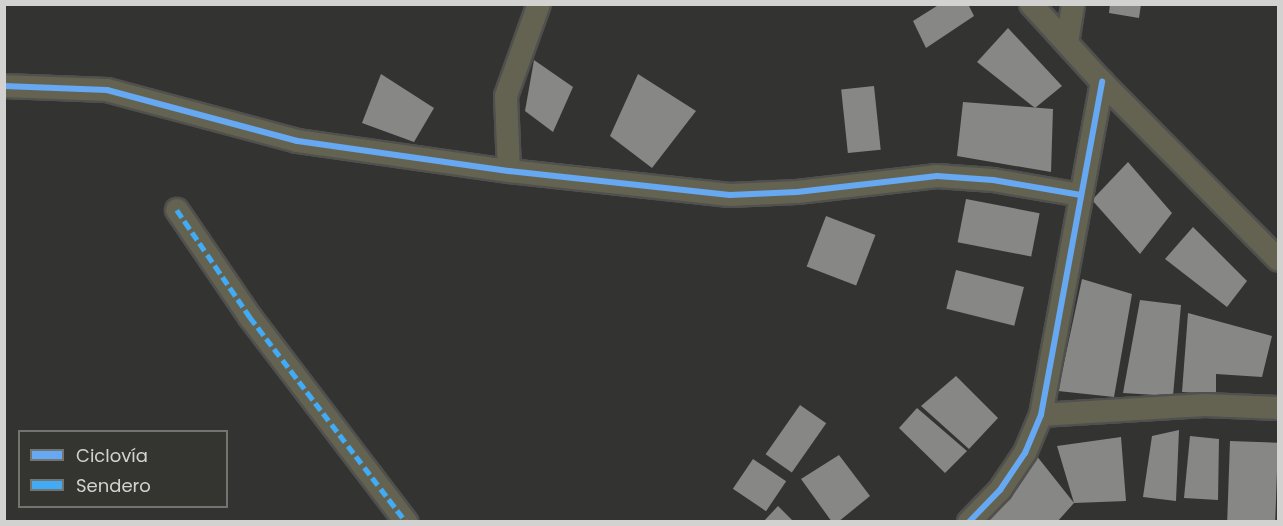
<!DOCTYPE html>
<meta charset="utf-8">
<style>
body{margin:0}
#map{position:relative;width:1283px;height:526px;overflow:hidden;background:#333331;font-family:Poppins,sans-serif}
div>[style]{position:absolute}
.building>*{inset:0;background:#878785;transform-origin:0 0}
.roads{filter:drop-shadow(2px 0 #50504e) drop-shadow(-2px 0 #50504e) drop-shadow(0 2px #50504e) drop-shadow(0 -2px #50504e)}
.minor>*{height:22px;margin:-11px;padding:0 11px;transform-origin:11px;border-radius:11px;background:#646352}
.quiet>*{height:4.5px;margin-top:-2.25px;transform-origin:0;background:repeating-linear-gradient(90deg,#42abf6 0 9px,transparent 0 13.5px)}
.cycleway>*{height:6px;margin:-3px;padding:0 3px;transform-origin:3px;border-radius:3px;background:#66a8f1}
span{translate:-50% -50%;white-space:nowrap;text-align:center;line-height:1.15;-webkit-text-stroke:6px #343430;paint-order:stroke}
.frame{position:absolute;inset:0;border:6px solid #d2d2d0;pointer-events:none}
.legend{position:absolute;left:18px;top:430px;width:210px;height:78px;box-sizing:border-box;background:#343430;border:2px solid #737370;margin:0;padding:8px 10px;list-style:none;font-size:18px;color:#d2d2d0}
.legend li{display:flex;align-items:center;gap:12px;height:30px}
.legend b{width:30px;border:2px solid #737370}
</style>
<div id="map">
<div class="building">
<i style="clip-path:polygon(940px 4px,968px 4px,974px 16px,926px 48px,913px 21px)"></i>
<i style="clip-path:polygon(1110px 4px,1141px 4px,1139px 18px,1109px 13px)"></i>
<i style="clip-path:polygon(1008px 28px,1062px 86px,1035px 108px,977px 62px)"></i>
<i style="clip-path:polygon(534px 60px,573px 87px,553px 132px,525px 111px)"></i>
<i style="clip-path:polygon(381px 74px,434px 108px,414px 142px,362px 123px)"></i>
<i style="clip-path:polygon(638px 74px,696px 111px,652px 168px,610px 136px)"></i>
<i style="left:874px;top:86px;width:64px;height:33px;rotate:84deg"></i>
<i style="clip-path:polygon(963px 102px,1053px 109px,1051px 172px,957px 156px)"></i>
<i style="clip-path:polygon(1128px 162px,1172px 213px,1140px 254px,1092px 200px)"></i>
<i style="left:966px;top:199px;width:75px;height:44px;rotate:11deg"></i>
<i style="left:826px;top:216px;width:53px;height:54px;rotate:21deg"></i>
<i style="clip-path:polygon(1193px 227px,1247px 281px,1227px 307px,1165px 259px)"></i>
<i style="left:956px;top:270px;width:70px;height:40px;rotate:14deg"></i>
<i style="clip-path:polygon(1082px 279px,1132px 294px,1114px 397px,1058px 391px)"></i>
<i style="clip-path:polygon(1140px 300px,1181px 305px,1173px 396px,1123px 393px)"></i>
<i style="clip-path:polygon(1188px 313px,1272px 336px,1262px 377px,1216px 374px,1216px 394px,1182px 392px)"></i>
<i style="clip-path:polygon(956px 376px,998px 418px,969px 449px,921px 406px)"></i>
<i style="left:800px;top:405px;width:32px;height:60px;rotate:35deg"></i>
<i style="clip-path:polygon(917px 408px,967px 451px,945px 473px,899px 428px)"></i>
<i style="clip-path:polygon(1179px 430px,1176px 501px,1143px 497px,1152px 436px)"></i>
<i style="clip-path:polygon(1190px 436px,1219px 439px,1218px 500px,1184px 498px)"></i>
<i style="clip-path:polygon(1121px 437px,1126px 501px,1074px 503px,1057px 522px,984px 522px,1022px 481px,1036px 455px,1074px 503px,1057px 446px)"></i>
<i style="left:1230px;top:441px;width:48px;height:81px;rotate:2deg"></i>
<i style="clip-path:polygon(839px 455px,870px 496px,838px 522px,832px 522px,801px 479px)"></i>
<i style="left:753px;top:459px;width:40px;height:36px;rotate:34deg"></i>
<i style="clip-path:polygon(778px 506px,794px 522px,763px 522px)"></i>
</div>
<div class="roads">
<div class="minor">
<i style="left:1031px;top:4px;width:105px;rotate:47.7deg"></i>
<i style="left:1102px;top:82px;width:250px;rotate:45.2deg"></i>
<i style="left:1067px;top:43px;width:39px;rotate:-81deg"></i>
<i style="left:4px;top:86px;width:103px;rotate:2.2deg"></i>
<i style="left:107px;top:90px;width:197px;rotate:15deg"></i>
<i style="left:297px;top:141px;width:214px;rotate:8.1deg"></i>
<i style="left:509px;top:171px;width:222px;rotate:6.2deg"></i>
<i style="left:730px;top:195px;width:67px;rotate:-2.6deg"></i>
<i style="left:797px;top:192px;width:141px;rotate:-6.5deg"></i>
<i style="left:937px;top:176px;width:56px;rotate:4.1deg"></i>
<i style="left:993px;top:180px;width:89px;rotate:9.7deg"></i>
<i style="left:509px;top:171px;width:75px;rotate:-92.3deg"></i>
<i style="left:506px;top:96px;width:98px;rotate:-70.3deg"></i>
<i style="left:177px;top:210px;width:130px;rotate:55.7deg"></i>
<i style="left:250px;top:317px;width:258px;rotate:52.7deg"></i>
<i style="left:1041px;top:415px;width:164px;rotate:-3.5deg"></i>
<i style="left:1205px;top:405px;width:73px;rotate:2.4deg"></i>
<i style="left:969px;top:522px;width:45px;rotate:-45.9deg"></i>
<i style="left:1000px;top:490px;width:45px;rotate:-56deg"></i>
<i style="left:1025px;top:453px;width:41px;rotate:-67.2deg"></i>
<i style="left:1041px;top:415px;width:339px;rotate:-79.6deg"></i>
</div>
</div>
<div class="quiet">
<i style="left:177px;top:210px;width:130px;rotate:55.7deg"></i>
<i style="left:250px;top:317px;width:258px;rotate:52.7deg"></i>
</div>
<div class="cycleway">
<i style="left:4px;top:86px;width:103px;rotate:2.2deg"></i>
<i style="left:107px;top:90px;width:197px;rotate:15deg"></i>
<i style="left:297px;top:141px;width:214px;rotate:8.1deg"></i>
<i style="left:509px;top:171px;width:222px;rotate:6.2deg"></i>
<i style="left:730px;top:195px;width:67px;rotate:-2.6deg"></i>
<i style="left:797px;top:192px;width:141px;rotate:-6.5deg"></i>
<i style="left:937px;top:176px;width:56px;rotate:4.1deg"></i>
<i style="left:993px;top:180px;width:89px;rotate:9.7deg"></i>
<i style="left:969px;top:522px;width:45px;rotate:-45.9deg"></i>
<i style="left:1000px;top:490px;width:45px;rotate:-56deg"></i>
<i style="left:1025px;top:453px;width:41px;rotate:-67.2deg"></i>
<i style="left:1041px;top:415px;width:339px;rotate:-79.6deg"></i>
</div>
<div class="frame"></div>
<ul class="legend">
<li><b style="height:8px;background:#66a8f1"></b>Ciclovía</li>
<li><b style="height:8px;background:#42abf6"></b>Sendero</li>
</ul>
</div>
